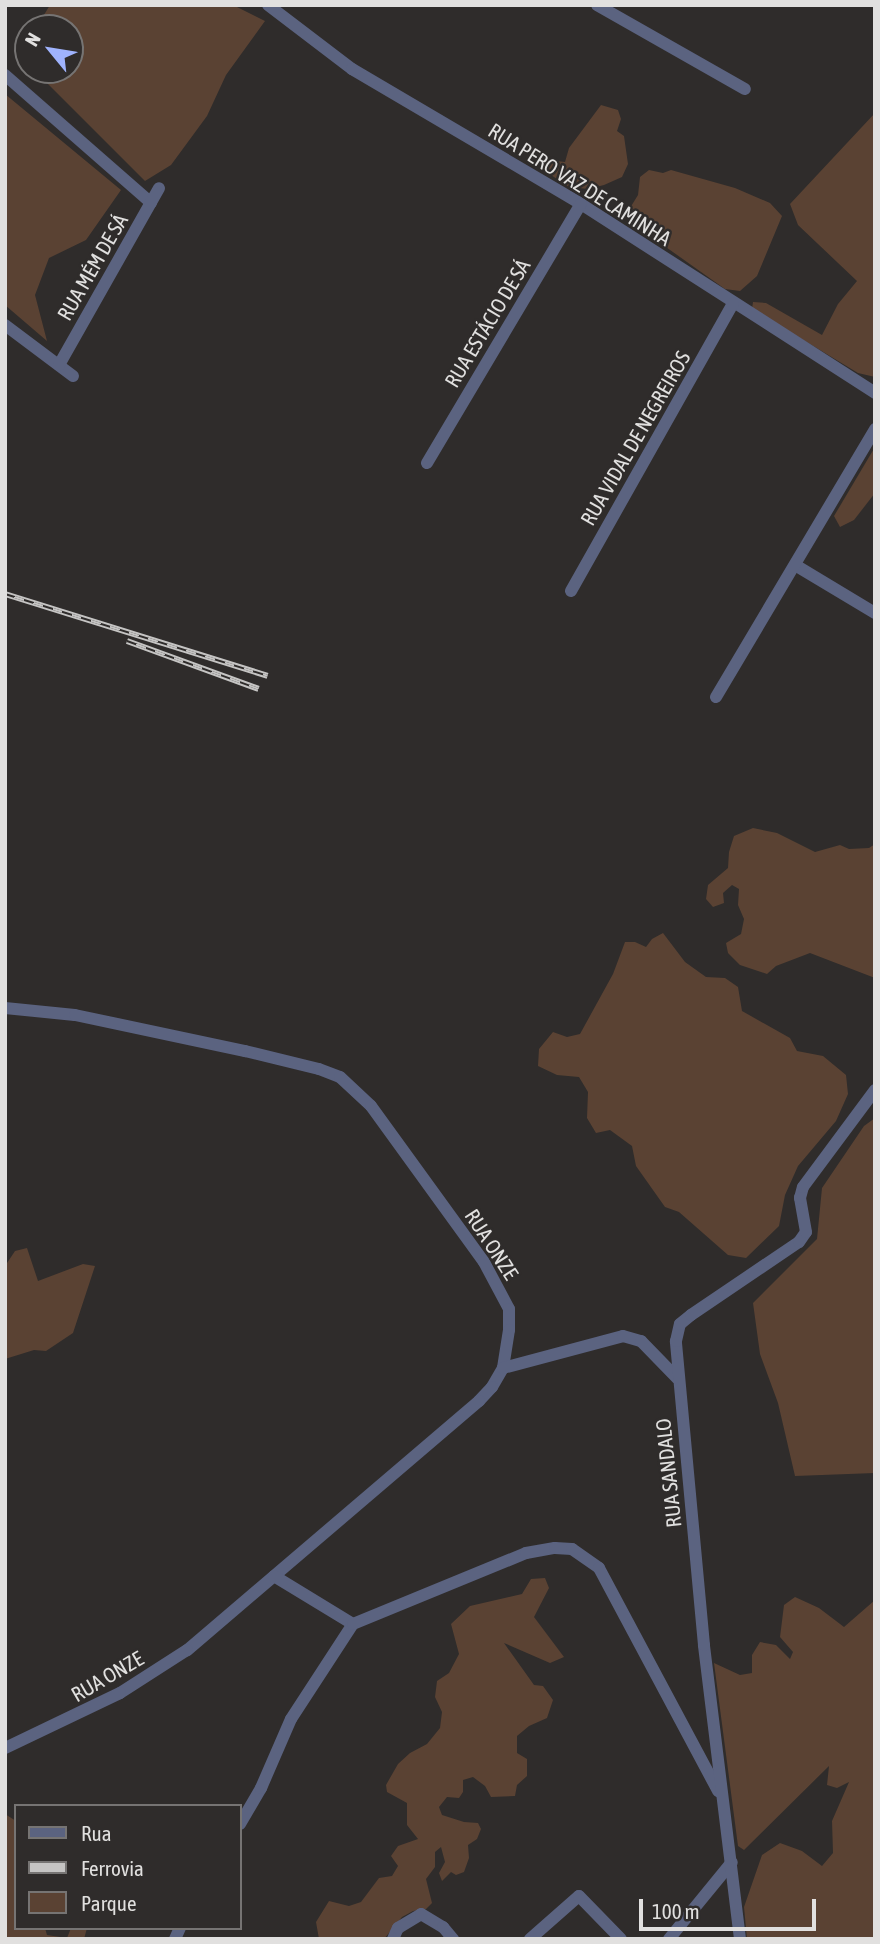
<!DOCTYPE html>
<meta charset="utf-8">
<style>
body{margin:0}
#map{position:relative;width:880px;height:1944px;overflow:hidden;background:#2f2c2b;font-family:"Asap Condensed",sans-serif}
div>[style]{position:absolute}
.green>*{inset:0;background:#5a4233}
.minor>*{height:12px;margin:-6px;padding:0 6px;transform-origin:6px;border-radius:6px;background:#5b6380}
.rail>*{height:6px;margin-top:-3px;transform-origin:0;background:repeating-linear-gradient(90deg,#2f2c2b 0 10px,#c5c4c3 0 20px);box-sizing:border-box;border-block:2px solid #c5c4c3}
span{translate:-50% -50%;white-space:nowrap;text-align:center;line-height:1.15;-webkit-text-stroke:5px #2f2c2b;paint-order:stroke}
.street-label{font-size:21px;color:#e1e0df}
.frame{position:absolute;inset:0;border:7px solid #e1e0df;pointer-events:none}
.legend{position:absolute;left:14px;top:1804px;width:228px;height:126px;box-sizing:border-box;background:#2f2c2b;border:2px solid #767473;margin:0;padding:9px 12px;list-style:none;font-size:21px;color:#e1e0df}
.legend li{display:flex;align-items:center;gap:14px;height:35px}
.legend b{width:35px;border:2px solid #767473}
.north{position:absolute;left:14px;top:14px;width:70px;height:70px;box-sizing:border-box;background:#2f2c2b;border:2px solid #767473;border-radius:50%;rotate:300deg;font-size:19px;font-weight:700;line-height:28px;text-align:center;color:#e1e0df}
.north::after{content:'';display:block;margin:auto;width:24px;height:32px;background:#9fb3fd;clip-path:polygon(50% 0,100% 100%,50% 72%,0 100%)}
.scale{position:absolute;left:639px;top:1899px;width:177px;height:32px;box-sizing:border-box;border:4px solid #e1e0df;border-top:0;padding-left:9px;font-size:21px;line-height:24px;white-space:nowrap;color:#e1e0df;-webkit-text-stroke:5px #2f2c2b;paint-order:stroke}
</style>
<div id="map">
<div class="green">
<i style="clip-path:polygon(50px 5px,233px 5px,265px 21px,226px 75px,207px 116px,171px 165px,145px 181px,34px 70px,70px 70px,70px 28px,36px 28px)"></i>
<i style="clip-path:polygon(5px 94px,121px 190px,86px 240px,49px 258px,35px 295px,47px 341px,5px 305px)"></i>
<i style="clip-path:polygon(601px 105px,618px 110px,621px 119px,617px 131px,624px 136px,628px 164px,622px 177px,604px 185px,588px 189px,569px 187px,548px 173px,549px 160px,565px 162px,569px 148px)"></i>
<i style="clip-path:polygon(875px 113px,875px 377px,858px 373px,752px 309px,753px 302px,766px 303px,822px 335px,838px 304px,857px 281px,798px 225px,790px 204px)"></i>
<i style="clip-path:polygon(649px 170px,663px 173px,671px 170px,735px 188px,770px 203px,782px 216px,757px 276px,740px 291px,725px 289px,663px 245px,659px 234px,648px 233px,637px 224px,630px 208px,638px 195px,640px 177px)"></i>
<i style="clip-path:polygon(875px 447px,875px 493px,854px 520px,840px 527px,834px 516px)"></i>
<i style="clip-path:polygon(753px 828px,777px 833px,815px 852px,840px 845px,849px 849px,869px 848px,875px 844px,875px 978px,810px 953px,776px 966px,767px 974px,740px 965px,728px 953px,726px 943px,741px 934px,744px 919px,738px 905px,739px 889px,732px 885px,723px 893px,724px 903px,713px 907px,706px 899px,708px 885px,728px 868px,729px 852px,734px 836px)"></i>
<i style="clip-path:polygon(663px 933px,685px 962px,706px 977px,725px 978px,738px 987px,742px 1011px,790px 1038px,797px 1051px,823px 1056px,846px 1075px,848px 1094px,836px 1121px,798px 1166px,785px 1195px,779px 1226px,746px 1258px,728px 1255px,679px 1212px,665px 1207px,636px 1166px,632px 1146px,610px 1130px,596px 1133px,587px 1118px,588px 1092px,579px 1077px,557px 1075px,538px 1066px,539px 1049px,553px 1032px,567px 1037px,580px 1034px,613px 974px,625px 942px,635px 942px,646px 947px,652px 939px)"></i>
<i style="clip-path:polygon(875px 1118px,875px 1473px,795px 1476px,778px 1403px,760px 1354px,753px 1303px,817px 1239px,822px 1188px,864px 1126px)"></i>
<i style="clip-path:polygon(27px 1248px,38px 1281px,83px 1264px,95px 1266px,73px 1333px,46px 1351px,34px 1350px,5px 1359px,5px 1266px,15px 1251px)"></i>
<i style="clip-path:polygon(545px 1578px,549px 1588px,534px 1617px,564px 1657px,550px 1663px,504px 1643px,534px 1685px,543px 1686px,553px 1700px,547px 1718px,529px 1726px,517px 1736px,517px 1753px,527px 1759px,527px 1776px,517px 1785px,515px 1796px,491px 1797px,485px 1786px,473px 1777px,463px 1780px,463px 1792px,459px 1798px,447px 1797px,439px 1807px,442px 1815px,464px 1822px,478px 1823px,481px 1829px,477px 1839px,468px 1845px,469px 1858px,464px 1872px,456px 1875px,451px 1872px,442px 1881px,439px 1873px,445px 1862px,441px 1847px,435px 1852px,435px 1867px,426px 1879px,432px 1903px,426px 1909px,413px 1911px,402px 1917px,384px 1939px,319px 1939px,316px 1922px,329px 1901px,349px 1906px,361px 1902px,379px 1878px,392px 1876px,398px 1866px,391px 1856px,398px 1846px,418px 1839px,407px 1825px,407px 1803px,387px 1792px,386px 1785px,398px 1764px,410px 1753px,427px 1744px,440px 1728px,442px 1712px,435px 1697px,437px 1681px,449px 1673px,459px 1654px,451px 1624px,470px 1606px,522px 1594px,531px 1579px)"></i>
<i style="clip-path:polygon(795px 1597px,819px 1608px,844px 1627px,875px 1600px,875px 1939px,747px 1939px,744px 1907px,762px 1855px,780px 1843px,802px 1851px,822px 1866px,833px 1853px,832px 1821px,849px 1782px,837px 1788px,827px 1785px,829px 1766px,744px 1850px,738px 1846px,714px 1663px,740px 1675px,752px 1673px,752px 1655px,760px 1642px,776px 1645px,790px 1659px,793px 1652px,780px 1637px,784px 1605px)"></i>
<i style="clip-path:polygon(5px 1814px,16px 1821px,16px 1928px,45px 1928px,47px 1935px,67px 1938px,71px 1928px,87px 1928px,84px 1939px,5px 1939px)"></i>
</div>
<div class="minor">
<i style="left:268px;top:5px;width:106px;rotate:37.3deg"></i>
<i style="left:352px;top:69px;width:266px;rotate:30.5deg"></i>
<i style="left:581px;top:204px;width:350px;rotate:32.7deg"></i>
<i style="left:597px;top:5px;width:170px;rotate:29.6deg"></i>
<i style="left:5px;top:75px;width:194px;rotate:41.2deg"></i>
<i style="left:5px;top:325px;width:85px;rotate:36.9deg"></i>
<i style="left:59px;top:365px;width:203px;rotate:-60.5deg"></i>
<i style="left:427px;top:463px;width:301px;rotate:-59.3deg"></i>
<i style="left:795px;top:565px;width:93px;rotate:31deg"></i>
<i style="left:571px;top:591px;width:330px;rotate:-60.6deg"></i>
<i style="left:716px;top:697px;width:312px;rotate:-59.3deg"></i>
<i style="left:5px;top:1008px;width:70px;rotate:5.7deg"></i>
<i style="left:75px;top:1015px;width:174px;rotate:12deg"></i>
<i style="left:245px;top:1051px;width:76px;rotate:13.7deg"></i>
<i style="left:319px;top:1069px;width:22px;rotate:21deg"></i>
<i style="left:340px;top:1077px;width:42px;rotate:43.1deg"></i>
<i style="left:371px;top:1106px;width:193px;rotate:54.1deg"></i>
<i style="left:484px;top:1262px;width:53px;rotate:62deg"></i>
<i style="left:509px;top:1309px;width:21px;rotate:90deg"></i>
<i style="left:509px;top:1330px;width:38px;rotate:99deg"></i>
<i style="left:503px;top:1368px;width:22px;rotate:120deg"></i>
<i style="left:492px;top:1387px;width:19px;rotate:133deg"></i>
<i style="left:479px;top:1401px;width:384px;rotate:139.5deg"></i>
<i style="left:187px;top:1650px;width:80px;rotate:147.3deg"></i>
<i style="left:120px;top:1693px;width:127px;rotate:154.4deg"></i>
<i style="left:503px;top:1368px;width:124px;rotate:-14.9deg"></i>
<i style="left:623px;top:1336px;width:19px;rotate:16deg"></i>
<i style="left:641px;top:1341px;width:52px;rotate:45.8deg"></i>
<i style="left:274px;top:1576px;width:92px;rotate:31.3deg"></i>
<i style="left:240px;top:1824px;width:42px;rotate:-59.7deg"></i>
<i style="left:261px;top:1788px;width:75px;rotate:-66.5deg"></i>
<i style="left:291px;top:1719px;width:113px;rotate:-56.9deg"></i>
<i style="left:353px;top:1624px;width:187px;rotate:-22.3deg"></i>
<i style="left:526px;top:1553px;width:29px;rotate:-10deg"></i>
<i style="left:555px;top:1548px;width:17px;rotate:3deg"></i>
<i style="left:572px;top:1549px;width:33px;rotate:35deg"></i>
<i style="left:599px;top:1568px;width:253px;rotate:61.9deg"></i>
<i style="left:175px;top:1939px;width:12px;rotate:-66deg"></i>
<i style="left:393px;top:1939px;width:12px;rotate:-66deg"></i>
<i style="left:398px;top:1928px;width:27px;rotate:-31deg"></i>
<i style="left:421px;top:1914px;width:26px;rotate:31deg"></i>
<i style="left:443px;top:1927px;width:16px;rotate:50deg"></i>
<i style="left:530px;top:1939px;width:65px;rotate:-41.3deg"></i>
<i style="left:579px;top:1896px;width:60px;rotate:45.7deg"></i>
<i style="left:669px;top:1939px;width:99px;rotate:-50.7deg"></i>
<i style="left:740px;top:1939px;width:296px;rotate:-97deg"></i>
<i style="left:704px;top:1645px;width:305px;rotate:-95.3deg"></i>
<i style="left:676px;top:1341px;width:17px;rotate:-77deg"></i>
<i style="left:680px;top:1324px;width:14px;rotate:-39deg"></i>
<i style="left:691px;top:1315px;width:130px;rotate:-34.1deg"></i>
<i style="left:799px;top:1242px;width:12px;rotate:-55deg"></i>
<i style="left:806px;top:1232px;width:35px;rotate:-100deg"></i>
<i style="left:800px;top:1198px;width:11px;rotate:-75deg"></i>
<i style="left:803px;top:1187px;width:121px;rotate:-53.4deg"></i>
</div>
<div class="rail">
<i style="left:5px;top:594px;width:275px;rotate:17.3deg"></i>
<i style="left:127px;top:641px;width:140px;rotate:20deg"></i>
</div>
<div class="street-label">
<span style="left:580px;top:184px;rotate:32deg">RUA PERO VAZ DE CAMINHA</span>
<span style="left:92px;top:267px;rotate:-60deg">RUA MÉM DE SÁ</span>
<span style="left:487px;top:323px;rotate:-59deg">RUA ESTÁCIO DE SÁ</span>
<span style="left:635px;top:438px;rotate:-60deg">RUA VIDAL DE NEGREIROS</span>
<span style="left:492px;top:1244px;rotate:57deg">RUA ONZE</span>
<span style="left:668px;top:1473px;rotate:-96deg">RUA SANDALO</span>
<span style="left:107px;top:1676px;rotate:-30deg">RUA ONZE</span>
</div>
<div class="frame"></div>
<ul class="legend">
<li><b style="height:9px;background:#5b6380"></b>Rua</li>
<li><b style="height:9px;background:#c5c4c3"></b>Ferrovia</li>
<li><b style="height:19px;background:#5a4233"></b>Parque</li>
</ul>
<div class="north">N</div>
<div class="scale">100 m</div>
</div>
